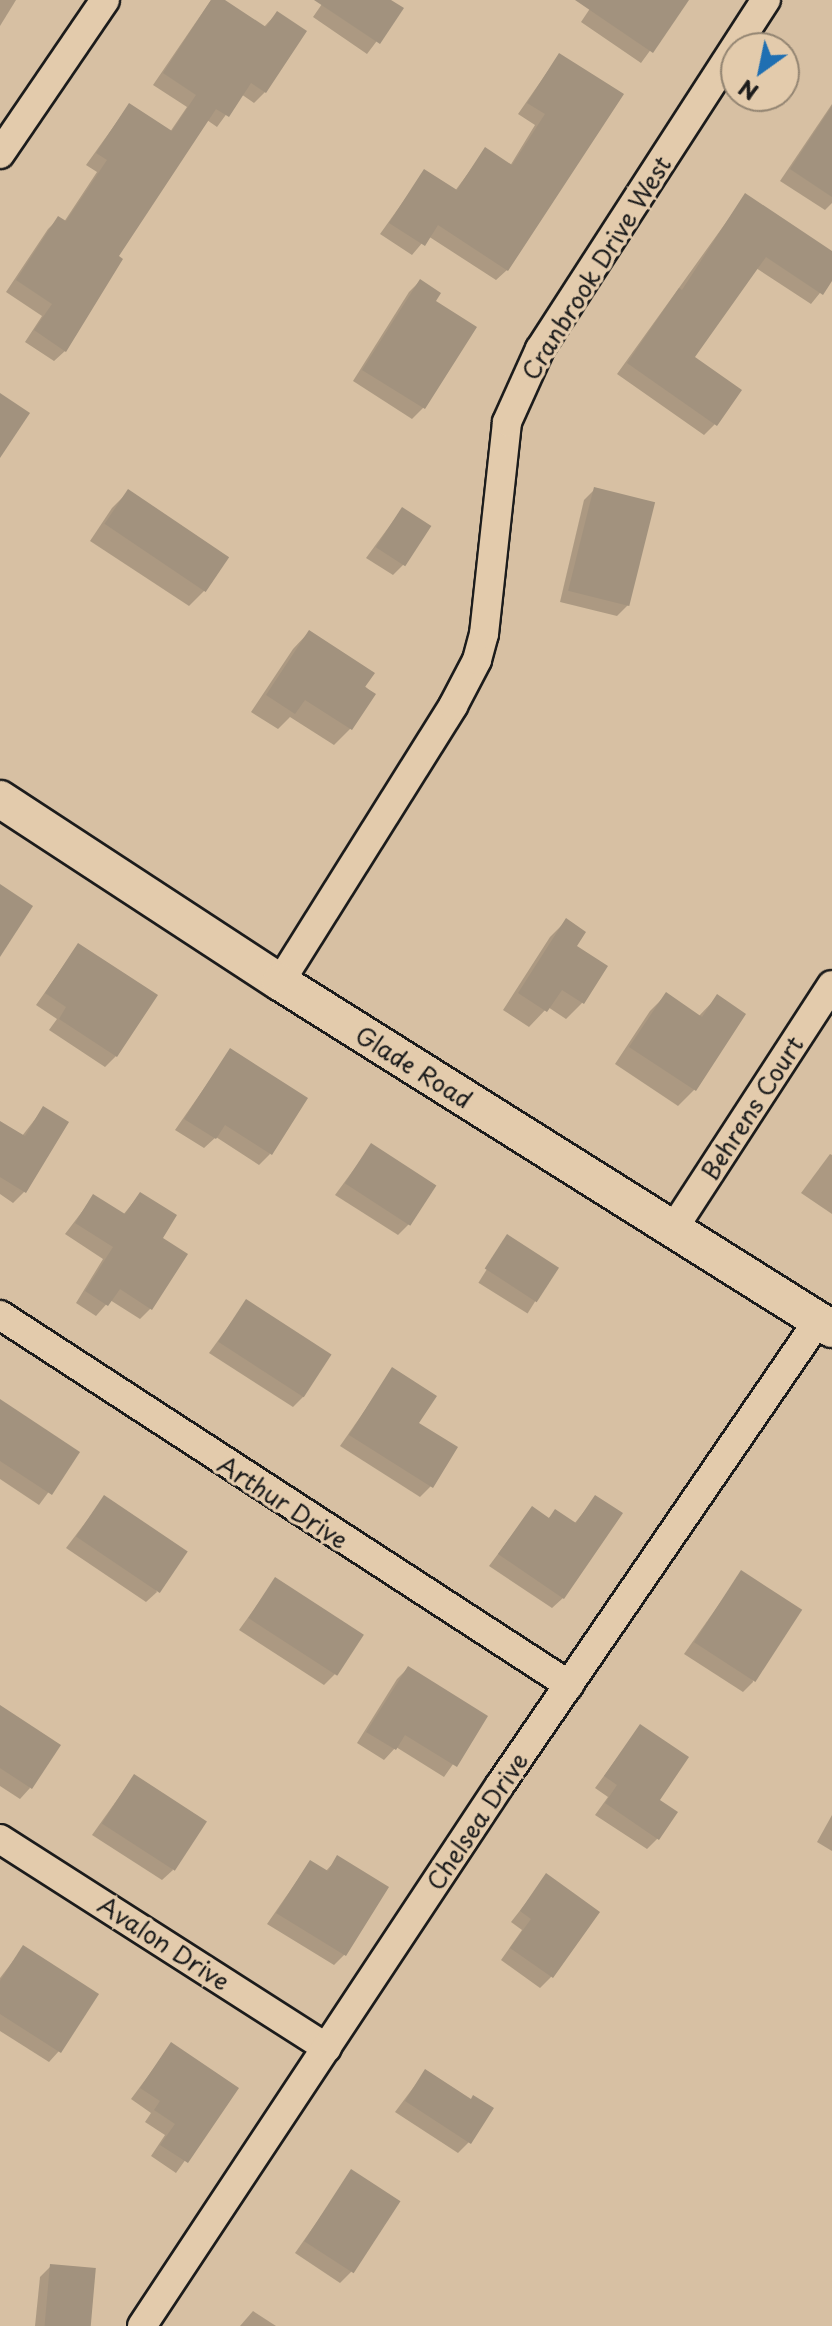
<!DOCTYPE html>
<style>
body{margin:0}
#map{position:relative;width:832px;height:2326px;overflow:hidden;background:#d7c0a3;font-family:"Playpen Sans",sans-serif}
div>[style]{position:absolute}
.shadow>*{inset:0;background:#0003;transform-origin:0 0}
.building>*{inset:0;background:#a2927e;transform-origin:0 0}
.roads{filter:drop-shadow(2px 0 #1c1c1c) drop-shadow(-2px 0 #1c1c1c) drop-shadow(0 2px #1c1c1c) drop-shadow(0 -2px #1c1c1c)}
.minor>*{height:28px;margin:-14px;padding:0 14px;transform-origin:14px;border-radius:14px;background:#e3cbac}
.major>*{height:36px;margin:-18px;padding:0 18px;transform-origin:18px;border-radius:18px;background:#e3cbac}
span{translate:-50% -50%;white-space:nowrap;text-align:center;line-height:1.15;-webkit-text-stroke:7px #e3cbac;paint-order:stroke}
.street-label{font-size:24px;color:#1c1c1c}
.north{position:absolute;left:720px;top:32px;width:80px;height:80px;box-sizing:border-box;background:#e3cbac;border:2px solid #938572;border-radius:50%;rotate:213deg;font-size:22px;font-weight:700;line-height:32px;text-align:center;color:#1c1c1c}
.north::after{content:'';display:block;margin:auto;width:28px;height:36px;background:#1f6fb2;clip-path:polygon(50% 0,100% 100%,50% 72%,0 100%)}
</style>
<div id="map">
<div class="shadow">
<i style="clip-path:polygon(0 0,16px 0,0 26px)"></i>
<i style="clip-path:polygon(211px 0,222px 0,264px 27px,277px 13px,265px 92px,254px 103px,241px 94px,217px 127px,207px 120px,116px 257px,65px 351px,54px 361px,25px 342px,42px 316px,6px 292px,48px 229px,59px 218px,64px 222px,97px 172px,86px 165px,129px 105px,170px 132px,187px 107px,153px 85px)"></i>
<i style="clip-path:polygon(316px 0,388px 0,401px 9px,367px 54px,313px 17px,322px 4px)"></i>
<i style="clip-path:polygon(588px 0,687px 0,641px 63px,581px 22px,593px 4px)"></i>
<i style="clip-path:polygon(559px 55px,622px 94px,507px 270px,496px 280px,428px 236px,412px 255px,380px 234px,425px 171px,455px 191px,485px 150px,510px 166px,535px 125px,518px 114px)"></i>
<i style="clip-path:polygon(832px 104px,832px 203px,825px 210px,780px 181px)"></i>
<i style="clip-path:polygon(745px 196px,832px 253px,832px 278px,811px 304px,756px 268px,693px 358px,715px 424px,704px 435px,617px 374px)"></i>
<i style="clip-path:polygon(420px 281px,433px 302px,423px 408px,412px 419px,353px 381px,409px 292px)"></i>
<i style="clip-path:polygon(595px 489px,628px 605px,617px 616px,560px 602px,584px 500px)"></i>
<i style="clip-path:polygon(129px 491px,205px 590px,189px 606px,90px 541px,112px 508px)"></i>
<i style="clip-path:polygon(402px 509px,403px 565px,393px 575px,366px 558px)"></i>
<i style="clip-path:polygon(309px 632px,373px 694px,350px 729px,334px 745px,290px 717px,278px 729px,251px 712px,293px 649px)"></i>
<i style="clip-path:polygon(566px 921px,574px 946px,582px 1003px,566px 1019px,548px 1007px,529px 1027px,503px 1010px,550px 937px)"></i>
<i style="clip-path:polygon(78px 945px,116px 1056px,105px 1067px,49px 1030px,57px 1019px,36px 1005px)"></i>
<i style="clip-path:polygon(666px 995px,698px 1017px,717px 997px,694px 1090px,678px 1106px,615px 1064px,650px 1011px)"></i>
<i style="clip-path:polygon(230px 1051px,270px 1154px,259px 1165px,216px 1137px,204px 1148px,175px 1130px)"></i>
<i style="clip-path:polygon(43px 1109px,24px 1192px,13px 1203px,0 1194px,0 1123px,22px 1136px)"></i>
<i style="clip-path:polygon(371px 1146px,409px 1224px,398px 1235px,335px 1195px)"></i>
<i style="clip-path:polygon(830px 1154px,832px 1155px,832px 1214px,801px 1193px)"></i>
<i style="clip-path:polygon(140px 1194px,160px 1238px,151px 1308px,140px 1319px,110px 1300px,96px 1316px,76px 1303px,103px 1259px,65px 1234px,94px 1196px,123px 1215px)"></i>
<i style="left:507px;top:1237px;width:58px;height:54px;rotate:32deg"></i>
<i style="clip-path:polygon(246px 1302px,304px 1396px,293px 1407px,209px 1353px)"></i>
<i style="clip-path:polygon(393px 1370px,416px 1423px,431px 1486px,420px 1497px,340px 1446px)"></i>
<i style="clip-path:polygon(0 1401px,78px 1452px,39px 1505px,0 1479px)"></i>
<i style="clip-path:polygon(596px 1497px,563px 1598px,552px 1608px,489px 1566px,532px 1508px,548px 1519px,555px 1512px,574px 1524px)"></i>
<i style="clip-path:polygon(104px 1498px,157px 1592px,146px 1602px,66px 1548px)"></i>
<i style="clip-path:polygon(741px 1573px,753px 1682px,743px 1692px,684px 1654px)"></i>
<i style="clip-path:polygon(275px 1580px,335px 1674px,324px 1685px,239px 1630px)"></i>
<i style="clip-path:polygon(408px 1668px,486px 1717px,444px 1777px,396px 1747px,384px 1760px,357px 1743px,397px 1679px)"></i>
<i style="clip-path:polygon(0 1707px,30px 1788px,20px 1799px,0 1786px)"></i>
<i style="clip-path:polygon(640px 1727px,658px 1800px,658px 1838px,647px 1849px,595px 1815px,608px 1797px,595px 1788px)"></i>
<i style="clip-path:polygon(134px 1776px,173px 1870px,162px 1880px,92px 1835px)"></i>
<i style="clip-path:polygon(832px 1815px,832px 1851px,817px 1842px)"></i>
<i style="clip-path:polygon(338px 1858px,345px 1954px,334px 1965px,267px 1924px,310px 1862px,325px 1872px)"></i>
<i style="clip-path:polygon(547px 1876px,551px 1977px,540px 1988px,501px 1960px,522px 1930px,511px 1922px)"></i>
<i style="clip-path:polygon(23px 1948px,59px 2051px,49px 2062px,0 2031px,0 1978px)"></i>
<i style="clip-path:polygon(171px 2045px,236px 2089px,176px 2173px,151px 2156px,165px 2135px,145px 2122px,151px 2113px,131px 2099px)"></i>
<i style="clip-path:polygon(425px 2072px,469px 2142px,458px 2153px,395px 2112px)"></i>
<i style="clip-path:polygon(352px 2172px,351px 2272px,340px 2283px,295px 2253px)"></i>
<i style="clip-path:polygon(51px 2266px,89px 2326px,35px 2326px,40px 2277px)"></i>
<i style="clip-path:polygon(253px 2311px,276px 2326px,240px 2326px)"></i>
</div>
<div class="building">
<i style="clip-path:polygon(211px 0,225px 0,266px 27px,277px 11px,307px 31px,266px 93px,251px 83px,229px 117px,216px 109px,119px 256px,123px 259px,66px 352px,34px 330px,52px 304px,16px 280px,58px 216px,66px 221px,107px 160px,96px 153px,129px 103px,172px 131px,196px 95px,163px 73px)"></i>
<i style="clip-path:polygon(314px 0,391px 0,404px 8px,380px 44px)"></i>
<i style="clip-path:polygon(575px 0,689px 0,653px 53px)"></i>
<i style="clip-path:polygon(559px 53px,624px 94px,508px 271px,438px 225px,425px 246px,389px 223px,424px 169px,457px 190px,485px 147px,512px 165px,545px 114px,527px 103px)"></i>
<i style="clip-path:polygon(832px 106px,832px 197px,790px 169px)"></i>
<i style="clip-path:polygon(745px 193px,832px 251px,832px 281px,823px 295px,766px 257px,695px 357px,742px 390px,717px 426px,627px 363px,679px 288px,682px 290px)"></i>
<i style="clip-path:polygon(420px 279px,441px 293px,436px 301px,477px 327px,425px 409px,362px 370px)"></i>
<i style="clip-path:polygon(0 393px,30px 413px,0 458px)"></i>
<i style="left:594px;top:487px;width:63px;height:107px;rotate:14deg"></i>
<i style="left:128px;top:489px;width:122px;height:42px;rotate:34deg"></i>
<i style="left:402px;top:507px;width:35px;height:48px;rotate:33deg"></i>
<i style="clip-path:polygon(309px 630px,375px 673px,365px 687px,376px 694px,352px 730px,305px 700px,295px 714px,266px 695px)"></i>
<i style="clip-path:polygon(0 884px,33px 906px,0 957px)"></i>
<i style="clip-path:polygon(566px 918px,586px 932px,577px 946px,608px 966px,584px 1004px,562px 990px,547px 1012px,518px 993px)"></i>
<i style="clip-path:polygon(78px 943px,158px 995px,117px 1057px,59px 1019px,66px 1007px,45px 993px)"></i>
<i style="clip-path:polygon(666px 992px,702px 1017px,717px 994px,746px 1014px,696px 1091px,629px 1047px)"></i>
<i style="clip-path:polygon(230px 1048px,308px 1098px,272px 1155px,225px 1125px,216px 1139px,184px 1119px)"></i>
<i style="clip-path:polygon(43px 1106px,69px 1122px,26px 1193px,0 1177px,0 1121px,25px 1136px)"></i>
<i style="left:371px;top:1143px;width:78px;height:48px;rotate:33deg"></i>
<i style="clip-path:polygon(140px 1192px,177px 1215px,163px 1238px,188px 1254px,152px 1310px,120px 1289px,108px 1306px,85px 1291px,113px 1247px,75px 1223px,93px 1194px,125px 1214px)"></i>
<i style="left:507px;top:1234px;width:62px;height:41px;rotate:33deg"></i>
<i style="left:246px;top:1299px;width:102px;height:51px;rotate:33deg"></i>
<i style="clip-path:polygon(392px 1367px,437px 1396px,419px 1423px,458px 1447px,433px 1488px,349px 1435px)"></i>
<i style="clip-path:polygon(0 1399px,80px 1452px,52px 1495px,0 1461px)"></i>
<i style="left:104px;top:1495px;width:101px;height:50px;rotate:34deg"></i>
<i style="clip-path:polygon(595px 1495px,623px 1513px,564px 1599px,498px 1554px,532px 1506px,549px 1518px,555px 1509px,576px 1523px)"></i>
<i style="left:741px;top:1570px;width:73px;height:86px;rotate:33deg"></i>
<i style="left:275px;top:1577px;width:106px;height:49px;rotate:33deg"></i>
<i style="clip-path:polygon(408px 1666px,488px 1716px,457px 1767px,405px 1735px,396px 1750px,366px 1732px)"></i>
<i style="clip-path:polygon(0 1705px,61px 1745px,32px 1789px,0 1768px)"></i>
<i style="clip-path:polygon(640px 1724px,689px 1757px,660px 1800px,678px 1812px,659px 1840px,605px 1803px,617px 1785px,604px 1776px)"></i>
<i style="left:134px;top:1774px;width:87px;height:59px;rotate:33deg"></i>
<i style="clip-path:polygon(337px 1855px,389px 1887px,346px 1956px,276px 1913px,310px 1860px,328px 1871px)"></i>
<i style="clip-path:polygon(546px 1873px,600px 1912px,553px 1978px,510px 1948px,531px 1919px,520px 1911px)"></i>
<i style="clip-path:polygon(23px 1945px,99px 1994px,61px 2053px,0 2014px,0 1981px)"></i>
<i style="clip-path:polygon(171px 2042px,239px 2088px,188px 2163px,160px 2145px,175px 2124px,154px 2110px,160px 2101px,140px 2088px)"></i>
<i style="clip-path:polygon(425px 2069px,471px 2099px,473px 2095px,494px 2108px,471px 2144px,405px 2101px)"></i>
<i style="left:351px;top:2169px;width:59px;height:86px;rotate:33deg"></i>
<i style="left:50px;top:2264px;width:46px;height:62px;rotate:5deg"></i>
</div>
<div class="roads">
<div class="minor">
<i style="left:0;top:154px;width:186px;rotate:-55.7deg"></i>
<i style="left:280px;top:982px;width:326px;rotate:-57.9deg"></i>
<i style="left:453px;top:706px;width:52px;rotate:-62.4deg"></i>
<i style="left:477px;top:660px;width:27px;rotate:-75deg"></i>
<i style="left:484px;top:634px;width:213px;rotate:-83.8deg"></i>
<i style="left:507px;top:422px;width:80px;rotate:-65.7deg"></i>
<i style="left:540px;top:349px;width:416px;rotate:-57.1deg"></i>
<i style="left:672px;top:1231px;width:293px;rotate:-57deg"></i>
<i style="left:0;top:1315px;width:679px;rotate:33.03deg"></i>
<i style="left:0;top:1839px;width:388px;rotate:32.6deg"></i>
<i style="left:142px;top:2326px;width:649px;rotate:-56.51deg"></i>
<i style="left:500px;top:1785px;width:563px;rotate:-55.58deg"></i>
</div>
<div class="major">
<i style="left:0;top:799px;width:334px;rotate:33.2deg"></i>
<i style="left:280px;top:982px;width:652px;rotate:32.15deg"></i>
</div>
</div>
<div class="street-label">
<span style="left:596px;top:268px;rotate:-58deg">Cranbrook Drive West</span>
<span style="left:414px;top:1067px;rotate:32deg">Glade Road</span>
<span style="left:752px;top:1108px;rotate:-57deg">Behrens Court</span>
<span style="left:283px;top:1502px;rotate:33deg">Arthur Drive</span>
<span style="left:477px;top:1821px;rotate:-56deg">Chelsea Drive</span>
<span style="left:164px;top:1943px;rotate:33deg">Avalon Drive</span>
</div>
<div class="north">N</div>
</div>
